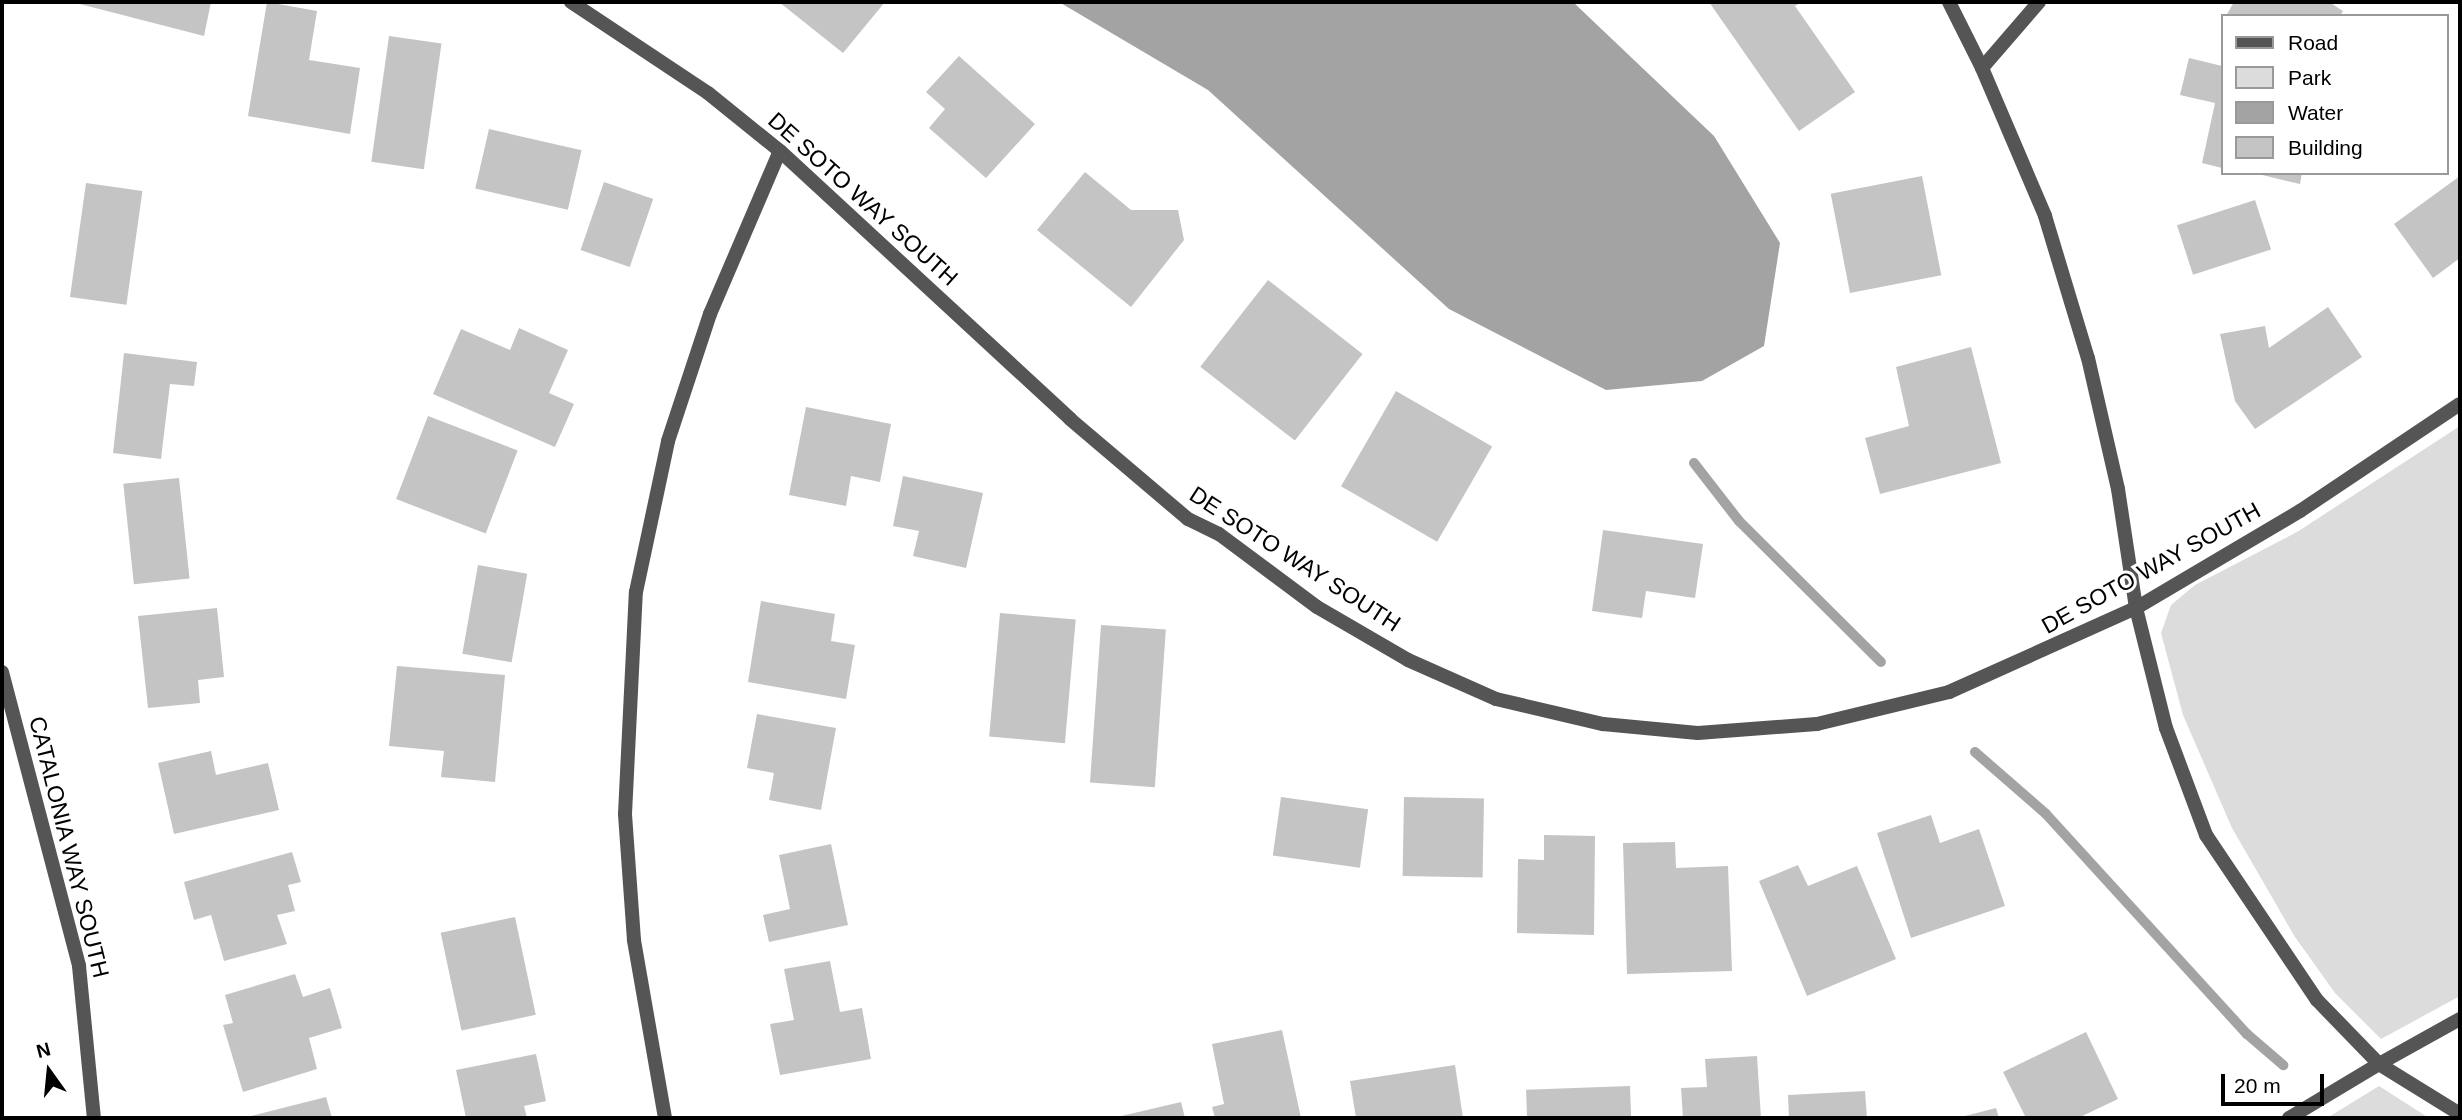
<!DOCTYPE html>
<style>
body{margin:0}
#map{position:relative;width:2462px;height:1120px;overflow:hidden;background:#fff;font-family:Arial,sans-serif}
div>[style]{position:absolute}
.green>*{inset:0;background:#dcdcdc}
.water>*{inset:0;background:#a3a3a3}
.stream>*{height:10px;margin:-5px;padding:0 5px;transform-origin:5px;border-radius:5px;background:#a3a3a3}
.building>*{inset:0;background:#c4c4c4;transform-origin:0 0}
.minor>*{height:14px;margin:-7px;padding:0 7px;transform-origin:7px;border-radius:7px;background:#555}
.tertiary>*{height:14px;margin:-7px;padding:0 7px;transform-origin:7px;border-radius:7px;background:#555}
span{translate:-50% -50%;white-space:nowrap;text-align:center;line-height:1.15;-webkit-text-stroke:6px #fff;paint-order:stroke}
.street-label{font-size:23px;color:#000}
.frame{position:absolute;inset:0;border:4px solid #000;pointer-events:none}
.legend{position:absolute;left:2221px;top:14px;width:228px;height:161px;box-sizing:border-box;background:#fff;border:2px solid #999;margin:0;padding:9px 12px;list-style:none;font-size:21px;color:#000}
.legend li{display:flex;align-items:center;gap:14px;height:35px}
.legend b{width:35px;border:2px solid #999}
.north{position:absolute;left:14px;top:1036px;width:70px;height:70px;-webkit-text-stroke:5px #fff;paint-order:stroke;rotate:345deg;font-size:19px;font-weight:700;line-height:28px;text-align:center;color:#000}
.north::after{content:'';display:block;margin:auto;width:24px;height:32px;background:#000;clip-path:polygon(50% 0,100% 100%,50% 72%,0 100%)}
.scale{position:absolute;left:2221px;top:1074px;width:103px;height:32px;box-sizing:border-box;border:4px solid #000;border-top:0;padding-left:9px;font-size:21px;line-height:24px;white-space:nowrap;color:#000;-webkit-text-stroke:5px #fff;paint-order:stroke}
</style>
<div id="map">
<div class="green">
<i style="clip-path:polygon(2460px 426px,2460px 996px,2381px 1039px,2335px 993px,2295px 937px,2232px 828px,2183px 715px,2161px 633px,2171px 605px,2195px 585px,2297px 532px)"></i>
<i style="clip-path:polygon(2379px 1086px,2429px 1118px,2327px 1118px)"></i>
</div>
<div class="water">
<i style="clip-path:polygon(1059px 2px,1573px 2px,1714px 136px,1780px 243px,1764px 346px,1702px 381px,1606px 390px,1449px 309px,1208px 90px)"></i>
</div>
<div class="stream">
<i style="left:1694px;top:463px;width:73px;rotate:52.2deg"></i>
<i style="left:1739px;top:521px;width:200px;rotate:44.8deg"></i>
<i style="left:1975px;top:752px;width:94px;rotate:41.1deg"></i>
<i style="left:2046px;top:814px;width:298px;rotate:47.6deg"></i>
<i style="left:2247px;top:1034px;width:48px;rotate:40.7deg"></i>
</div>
<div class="building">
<i style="clip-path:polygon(72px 2px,211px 2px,204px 36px)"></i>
<i style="clip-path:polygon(267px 2px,317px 11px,309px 60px,360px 68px,350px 134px,248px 116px)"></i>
<i style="clip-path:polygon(779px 2px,885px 2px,843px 53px)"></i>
<i style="clip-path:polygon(1709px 2px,1802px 2px,1795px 6px,1855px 92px,1799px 131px)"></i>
<i style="clip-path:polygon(2234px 2px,2329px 2px,2343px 11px,2340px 16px,2226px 16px)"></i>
<i style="left:389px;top:36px;width:53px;height:127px;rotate:8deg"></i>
<i style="clip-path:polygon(959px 56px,1035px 124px,986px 178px,929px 128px,945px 109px,926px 92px)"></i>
<i style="clip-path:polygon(2189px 58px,2222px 66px,2222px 168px,2202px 163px,2215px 103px,2180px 95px)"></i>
<i style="left:489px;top:129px;width:95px;height:61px;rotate:13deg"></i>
<i style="clip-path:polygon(1085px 172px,1131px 210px,1178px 210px,1184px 240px,1131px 307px,1037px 230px)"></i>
<i style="clip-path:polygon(2254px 173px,2302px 173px,2300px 184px)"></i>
<i style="left:1922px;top:176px;width:101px;height:93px;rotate:79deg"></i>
<i style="clip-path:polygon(2460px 176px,2460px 258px,2433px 278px,2394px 224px)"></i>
<i style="left:604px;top:182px;width:52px;height:72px;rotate:19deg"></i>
<i style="left:86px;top:183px;width:57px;height:115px;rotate:8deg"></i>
<i style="left:2255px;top:200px;width:52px;height:82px;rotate:72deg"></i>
<i style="left:1268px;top:280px;width:120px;height:110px;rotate:38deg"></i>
<i style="clip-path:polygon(2328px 307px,2362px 357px,2255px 429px,2235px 401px,2220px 334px,2265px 326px,2269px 348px)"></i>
<i style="clip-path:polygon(519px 328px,568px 350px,549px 393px,574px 404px,555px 447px,433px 394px,461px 329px,510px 350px)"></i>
<i style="clip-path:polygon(1971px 347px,2001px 463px,1880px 494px,1865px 438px,1909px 426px,1896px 367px)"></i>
<i style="clip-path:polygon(124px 353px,197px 362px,194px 386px,170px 384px,161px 459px,113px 453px)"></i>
<i style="left:1396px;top:391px;width:111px;height:110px;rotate:30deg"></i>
<i style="clip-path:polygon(806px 407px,891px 424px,880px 482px,851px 476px,846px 506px,789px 495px)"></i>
<i style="left:428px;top:416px;width:96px;height:89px;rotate:21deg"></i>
<i style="clip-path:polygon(903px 476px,983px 493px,966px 568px,913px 556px,919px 531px,893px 526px)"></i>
<i style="left:179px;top:478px;width:101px;height:56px;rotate:84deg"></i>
<i style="clip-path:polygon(1603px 530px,1703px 544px,1695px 598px,1646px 591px,1642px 618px,1592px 611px)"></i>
<i style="left:478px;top:565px;width:50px;height:90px;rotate:10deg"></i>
<i style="clip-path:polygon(761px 601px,835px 614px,831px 641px,855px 645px,846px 699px,748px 682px)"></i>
<i style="clip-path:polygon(217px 608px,224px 677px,198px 680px,200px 703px,148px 708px,138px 616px)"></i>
<i style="left:1000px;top:613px;width:76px;height:124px;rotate:5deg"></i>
<i style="left:1101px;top:625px;width:65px;height:158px;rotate:4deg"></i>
<i style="clip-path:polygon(397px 666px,505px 675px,495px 782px,441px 777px,444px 751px,389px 746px)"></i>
<i style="clip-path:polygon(757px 714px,836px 728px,821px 810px,769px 800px,774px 773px,747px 768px)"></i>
<i style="clip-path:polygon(211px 751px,216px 775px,268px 763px,279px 810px,174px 834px,158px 763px)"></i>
<i style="left:1281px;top:797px;width:88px;height:59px;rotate:8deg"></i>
<i style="left:1404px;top:797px;width:80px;height:79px;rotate:1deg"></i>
<i style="clip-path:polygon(1931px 815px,1940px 843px,1979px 829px,2005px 906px,1911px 938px,1877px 833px)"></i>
<i style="clip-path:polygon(1544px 835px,1595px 836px,1594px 935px,1517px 933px,1518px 859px,1544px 860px)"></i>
<i style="clip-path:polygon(1675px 842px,1676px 868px,1728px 866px,1732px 971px,1627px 974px,1623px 843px)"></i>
<i style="clip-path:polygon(831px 844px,848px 925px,769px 942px,763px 915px,790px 909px,779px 855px)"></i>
<i style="clip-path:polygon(292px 852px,301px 882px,288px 885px,295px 911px,277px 915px,287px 944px,224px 961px,211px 915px,194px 920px,184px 882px)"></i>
<i style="clip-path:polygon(1798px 865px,1808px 886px,1857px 866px,1896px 959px,1807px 996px,1759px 881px)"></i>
<i style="left:515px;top:917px;width:100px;height:76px;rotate:78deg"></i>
<i style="clip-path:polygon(830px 961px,840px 1012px,862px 1008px,871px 1059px,780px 1075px,770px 1024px,794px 1020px,784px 969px)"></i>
<i style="clip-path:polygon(295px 974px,303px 997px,330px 988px,342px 1028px,309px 1038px,317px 1069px,243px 1092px,223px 1025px,233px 1023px,225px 995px)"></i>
<i style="clip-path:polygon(1282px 1030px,1301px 1118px,1215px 1118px,1212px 1107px,1224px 1104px,1212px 1044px)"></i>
<i style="clip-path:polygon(2086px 1032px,2118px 1099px,2078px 1118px,2026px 1118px,2003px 1072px)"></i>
<i style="clip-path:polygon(536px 1054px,546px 1101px,524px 1106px,527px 1118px,466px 1118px,456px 1070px)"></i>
<i style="clip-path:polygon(1757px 1056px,1761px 1118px,1683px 1118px,1681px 1088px,1707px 1087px,1705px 1059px)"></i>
<i style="clip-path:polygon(1455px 1065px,1463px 1118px,1356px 1118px,1350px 1081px)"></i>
<i style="left:1630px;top:1086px;width:32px;height:104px;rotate:88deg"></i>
<i style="clip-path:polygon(1865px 1091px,1867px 1118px,1789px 1118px,1788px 1095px)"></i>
<i style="clip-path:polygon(326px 1097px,332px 1118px,251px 1118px,251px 1116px)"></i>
<i style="clip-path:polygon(1181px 1102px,1185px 1118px,1117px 1118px,1117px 1117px)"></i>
<i style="clip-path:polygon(1996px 1108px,1999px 1118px,1962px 1118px,1961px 1117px)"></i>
</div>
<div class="minor">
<i style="left:1982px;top:68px;width:87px;rotate:-49.2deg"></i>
<i style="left:2px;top:672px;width:304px;rotate:75.3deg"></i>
<i style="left:79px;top:966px;width:153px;rotate:84.4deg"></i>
<i style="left:665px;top:1118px;width:181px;rotate:-99.9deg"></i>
<i style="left:634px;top:940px;width:126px;rotate:-94.1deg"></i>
<i style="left:625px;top:814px;width:222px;rotate:-87.2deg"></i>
<i style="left:636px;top:592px;width:154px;rotate:-78deg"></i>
<i style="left:668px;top:441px;width:134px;rotate:-71.7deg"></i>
<i style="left:710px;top:314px;width:177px;rotate:-66.8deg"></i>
<i style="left:2289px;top:1118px;width:105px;rotate:-31deg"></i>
</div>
<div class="tertiary">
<i style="left:571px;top:2px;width:164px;rotate:33.6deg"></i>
<i style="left:708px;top:93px;width:92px;rotate:38.9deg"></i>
<i style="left:780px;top:151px;width:395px;rotate:42.7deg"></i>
<i style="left:1070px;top:419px;width:155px;rotate:40.3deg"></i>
<i style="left:1188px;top:519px;width:34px;rotate:26deg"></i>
<i style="left:1219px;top:534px;width:122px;rotate:36.7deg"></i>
<i style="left:1317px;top:607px;width:105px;rotate:30.2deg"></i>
<i style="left:1408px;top:660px;width:96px;rotate:23.9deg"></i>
<i style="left:1496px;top:699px;width:110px;rotate:13.2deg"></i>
<i style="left:1603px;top:724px;width:95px;rotate:5.4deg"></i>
<i style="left:1698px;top:733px;width:119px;rotate:-4.3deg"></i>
<i style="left:1817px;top:724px;width:136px;rotate:-13.6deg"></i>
<i style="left:1949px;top:692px;width:205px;rotate:-24.2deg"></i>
<i style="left:2136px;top:608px;width:191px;rotate:-30.6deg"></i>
<i style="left:2300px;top:511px;width:192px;rotate:-33.8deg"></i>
<i style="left:1949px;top:2px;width:74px;rotate:63.4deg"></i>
<i style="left:1982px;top:68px;width:161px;rotate:66.9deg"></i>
<i style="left:2045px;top:216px;width:148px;rotate:73.2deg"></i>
<i style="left:2088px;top:358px;width:134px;rotate:77.1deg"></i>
<i style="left:2118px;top:489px;width:120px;rotate:81.4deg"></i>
<i style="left:2136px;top:608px;width:124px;rotate:76deg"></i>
<i style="left:2166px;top:728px;width:114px;rotate:69.5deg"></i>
<i style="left:2206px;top:835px;width:199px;rotate:56.1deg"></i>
<i style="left:2317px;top:1000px;width:89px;rotate:45.9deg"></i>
<i style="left:2379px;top:1064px;width:95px;rotate:31.7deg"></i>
<i style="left:2379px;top:1064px;width:93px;rotate:-29.1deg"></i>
</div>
<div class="street-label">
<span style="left:863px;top:199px;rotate:42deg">DE SOTO WAY SOUTH</span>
<span style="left:1295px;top:559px;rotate:33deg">DE SOTO WAY SOUTH</span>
<span style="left:2151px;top:568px;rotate:-29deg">DE SOTO WAY SOUTH</span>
<span style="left:69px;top:847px;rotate:76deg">CATALONIA WAY SOUTH</span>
</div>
<div class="frame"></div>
<ul class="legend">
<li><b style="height:9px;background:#555"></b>Road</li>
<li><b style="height:19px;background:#dcdcdc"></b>Park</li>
<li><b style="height:19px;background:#a3a3a3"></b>Water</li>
<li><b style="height:19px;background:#c4c4c4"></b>Building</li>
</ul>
<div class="north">N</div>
<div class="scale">20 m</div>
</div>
